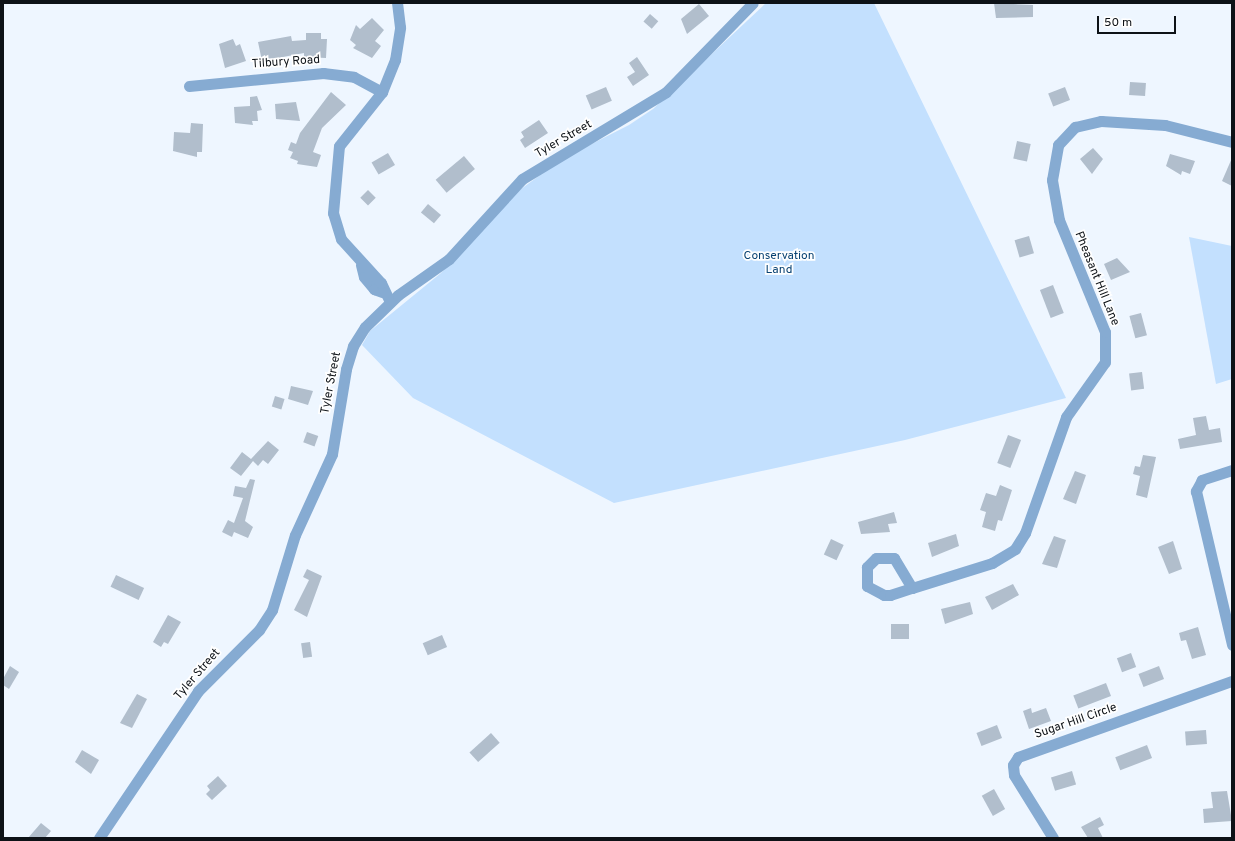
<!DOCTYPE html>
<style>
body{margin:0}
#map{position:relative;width:1235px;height:841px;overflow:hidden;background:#eef6ff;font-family:Overpass,sans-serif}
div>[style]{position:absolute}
.green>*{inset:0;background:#c3e0fe}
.building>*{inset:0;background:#b1becc;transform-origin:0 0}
.minor>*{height:11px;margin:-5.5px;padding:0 5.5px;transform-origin:5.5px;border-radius:5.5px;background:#86abd2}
span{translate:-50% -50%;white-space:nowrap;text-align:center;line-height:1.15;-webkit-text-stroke:3.5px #fff;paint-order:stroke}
.street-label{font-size:12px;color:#0d1217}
.park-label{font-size:12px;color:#084272}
.frame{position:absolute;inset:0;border:4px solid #0d1217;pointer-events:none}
.scale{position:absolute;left:1097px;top:16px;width:79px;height:18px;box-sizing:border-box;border:2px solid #0d1217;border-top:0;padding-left:5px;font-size:12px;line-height:14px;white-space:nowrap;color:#0d1217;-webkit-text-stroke:3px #fff;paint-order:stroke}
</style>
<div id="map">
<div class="green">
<i style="clip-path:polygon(766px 3px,874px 3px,1066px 398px,905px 440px,614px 503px,413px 398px,362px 345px,370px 331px,441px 273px,517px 192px,562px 159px,629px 125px,653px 109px)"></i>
<i style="clip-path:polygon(1189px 237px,1232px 246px,1232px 379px,1216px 384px)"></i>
</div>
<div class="building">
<i style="clip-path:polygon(994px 3px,1033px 5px,1033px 17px,996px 18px)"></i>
<i style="clip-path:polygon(699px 4px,709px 16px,687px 34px,681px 19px)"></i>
<i style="left:650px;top:14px;width:11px;height:10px;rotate:41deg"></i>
<i style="clip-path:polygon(372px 18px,384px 30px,375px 41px,381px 46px,372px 58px,353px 48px,356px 45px,350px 40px,356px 25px,360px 29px)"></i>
<i style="clip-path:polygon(306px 33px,321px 33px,321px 39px,327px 39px,326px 58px,304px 57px,304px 53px,262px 61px,258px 42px,291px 36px,292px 41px,306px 40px)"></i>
<i style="clip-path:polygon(233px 39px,236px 46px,240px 44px,246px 61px,225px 68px,219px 44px)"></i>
<i style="clip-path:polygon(637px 57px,649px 75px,633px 86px,627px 77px,635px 72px,629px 63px)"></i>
<i style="left:1130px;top:82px;width:16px;height:13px;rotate:4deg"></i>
<i style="left:606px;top:87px;width:15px;height:22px;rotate:67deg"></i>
<i style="left:1065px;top:87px;width:14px;height:18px;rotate:69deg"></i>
<i style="clip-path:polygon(331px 92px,346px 105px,322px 128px,313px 152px,321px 155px,317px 167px,297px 164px,298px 161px,290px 158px,293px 152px,288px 150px,291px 142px,296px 144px,300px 133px)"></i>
<i style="clip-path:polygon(257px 96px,262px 110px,257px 111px,258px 121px,252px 121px,253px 125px,235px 123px,234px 107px,250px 106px,250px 97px)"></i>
<i style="clip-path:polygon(296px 102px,300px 121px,276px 119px,275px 104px)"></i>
<i style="clip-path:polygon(539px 120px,548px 133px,525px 148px,520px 140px,524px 137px,521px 132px)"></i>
<i style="clip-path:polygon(191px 123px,203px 124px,202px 152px,197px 152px,197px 157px,173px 151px,174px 132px,190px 133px)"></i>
<i style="left:1017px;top:141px;width:14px;height:18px;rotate:12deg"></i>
<i style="clip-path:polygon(1093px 148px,1103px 159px,1092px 174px,1080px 159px)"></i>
<i style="left:388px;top:153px;width:14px;height:19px;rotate:60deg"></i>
<i style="clip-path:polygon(1170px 154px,1195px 161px,1190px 174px,1182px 171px,1181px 175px,1166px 166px)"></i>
<i style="left:464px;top:156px;width:17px;height:37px;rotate:50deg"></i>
<i style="clip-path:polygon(1232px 158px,1232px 186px,1222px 181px)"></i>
<i style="left:368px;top:190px;width:11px;height:11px;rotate:45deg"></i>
<i style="left:428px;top:204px;width:17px;height:11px;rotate:40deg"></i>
<i style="left:1029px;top:236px;width:18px;height:15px;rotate:74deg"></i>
<i style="clip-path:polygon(1117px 258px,1130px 272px,1111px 280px,1104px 264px)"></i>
<i style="left:1053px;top:285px;width:30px;height:14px;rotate:69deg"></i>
<i style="left:1141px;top:313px;width:23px;height:12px;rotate:75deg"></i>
<i style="left:1142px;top:372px;width:17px;height:13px;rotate:83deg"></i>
<i style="clip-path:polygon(291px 386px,313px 391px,308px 405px,288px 399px)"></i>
<i style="left:275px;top:396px;width:10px;height:11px;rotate:17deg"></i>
<i style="clip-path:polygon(1206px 416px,1209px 430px,1220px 428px,1222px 442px,1180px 449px,1178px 439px,1196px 435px,1193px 418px)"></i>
<i style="left:307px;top:432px;width:12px;height:11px;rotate:20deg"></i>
<i style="left:1008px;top:435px;width:14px;height:30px;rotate:21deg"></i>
<i style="clip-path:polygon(268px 441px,279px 450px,268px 464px,263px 460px,258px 466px,253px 461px,241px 476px,230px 468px,242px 452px,251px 459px)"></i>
<i style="clip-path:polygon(1143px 455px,1156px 457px,1147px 498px,1136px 495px,1140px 476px,1133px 474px,1135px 466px,1140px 467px)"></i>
<i style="clip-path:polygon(1075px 471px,1086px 475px,1076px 504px,1063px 499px)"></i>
<i style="clip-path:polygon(250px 479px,255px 480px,245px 521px,253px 527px,248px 538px,234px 532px,232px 537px,222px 532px,228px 520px,234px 523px,243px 498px,233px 496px,235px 486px,246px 488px)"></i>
<i style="clip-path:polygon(1000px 485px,1012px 490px,1002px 521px,998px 520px,995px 531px,982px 527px,986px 512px,980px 510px,986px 493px,996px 496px)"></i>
<i style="clip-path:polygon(894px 512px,897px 523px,888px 524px,890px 532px,861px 534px,858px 522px)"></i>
<i style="clip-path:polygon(956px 534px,959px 546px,932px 557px,928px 543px)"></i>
<i style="clip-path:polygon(1054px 536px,1066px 540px,1057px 568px,1042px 564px)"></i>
<i style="left:831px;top:539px;width:14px;height:17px;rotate:25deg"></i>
<i style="clip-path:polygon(1173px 541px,1182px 569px,1169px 574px,1158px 547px)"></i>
<i style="clip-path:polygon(307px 569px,322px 576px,307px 617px,294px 610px,309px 580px,303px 577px)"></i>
<i style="left:116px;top:575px;width:31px;height:13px;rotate:25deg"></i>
<i style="clip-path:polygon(1013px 584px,1019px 595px,992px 610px,985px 597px)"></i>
<i style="clip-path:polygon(970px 602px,973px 614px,945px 624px,941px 609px)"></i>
<i style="clip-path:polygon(168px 615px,181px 622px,168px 644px,164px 642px,161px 647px,153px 642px)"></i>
<i style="left:891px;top:624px;width:18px;height:15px"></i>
<i style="clip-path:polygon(1198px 627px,1206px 655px,1192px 659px,1186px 640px,1181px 641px,1179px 633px)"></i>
<i style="left:442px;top:635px;width:13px;height:21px;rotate:67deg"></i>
<i style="left:310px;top:642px;width:15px;height:9px;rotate:82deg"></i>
<i style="left:1131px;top:653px;width:15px;height:15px;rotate:70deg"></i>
<i style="clip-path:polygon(10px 666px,19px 672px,9px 689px,3px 685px,3px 679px)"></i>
<i style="left:1159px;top:666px;width:14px;height:22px;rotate:69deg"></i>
<i style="left:1106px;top:683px;width:14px;height:35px;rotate:69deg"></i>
<i style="clip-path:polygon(137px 694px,147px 699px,132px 728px,120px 723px)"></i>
<i style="clip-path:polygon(1031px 708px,1032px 713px,1046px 708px,1051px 721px,1029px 729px,1023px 711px)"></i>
<i style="left:997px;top:725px;width:14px;height:22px;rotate:69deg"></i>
<i style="left:1206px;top:730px;width:14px;height:21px;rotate:86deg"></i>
<i style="left:491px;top:733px;width:13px;height:29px;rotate:48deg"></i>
<i style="left:1147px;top:745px;width:14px;height:34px;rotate:69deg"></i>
<i style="clip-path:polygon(82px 750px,99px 760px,91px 774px,75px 762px)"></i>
<i style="left:1072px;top:771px;width:14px;height:22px;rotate:73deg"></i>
<i style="clip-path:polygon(218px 776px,227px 786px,212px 800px,206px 794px,210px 790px,207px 786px)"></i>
<i style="left:994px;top:789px;width:23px;height:14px;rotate:61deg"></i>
<i style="clip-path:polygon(1227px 791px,1232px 821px,1204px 823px,1203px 809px,1213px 808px,1211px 792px)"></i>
<i style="clip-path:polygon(1100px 817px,1104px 825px,1098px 828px,1103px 838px,1088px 838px,1081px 827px)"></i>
<i style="clip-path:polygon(41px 823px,51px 831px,45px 838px,28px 838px)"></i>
</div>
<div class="minor">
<i style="left:189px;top:86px;width:135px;rotate:-5.5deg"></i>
<i style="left:323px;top:73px;width:31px;rotate:7deg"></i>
<i style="left:354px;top:77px;width:32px;rotate:28deg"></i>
<i style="left:361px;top:265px;width:12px;rotate:76deg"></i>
<i style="left:364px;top:277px;width:16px;rotate:50deg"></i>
<i style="left:374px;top:289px;width:9px;rotate:21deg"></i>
<i style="left:390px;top:302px;width:21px;rotate:-115deg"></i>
<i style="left:381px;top:283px;width:59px;rotate:-132.3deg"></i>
<i style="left:341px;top:239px;width:27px;rotate:-107deg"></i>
<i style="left:333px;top:213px;width:67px;rotate:-84.9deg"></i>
<i style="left:339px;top:146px;width:69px;rotate:-51.5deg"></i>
<i style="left:382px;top:92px;width:35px;rotate:-68deg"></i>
<i style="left:395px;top:60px;width:33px;rotate:-81deg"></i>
<i style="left:400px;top:27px;width:24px;rotate:-97deg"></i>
<i style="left:1232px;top:470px;width:32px;rotate:162deg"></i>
<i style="left:1202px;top:480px;width:13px;rotate:119deg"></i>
<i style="left:1196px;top:491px;width:158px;rotate:76.8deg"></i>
<i style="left:912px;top:588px;width:35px;rotate:-121deg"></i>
<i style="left:894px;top:558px;width:18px;rotate:180deg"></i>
<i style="left:876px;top:558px;width:13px;rotate:135deg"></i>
<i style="left:867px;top:567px;width:19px;rotate:90deg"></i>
<i style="left:867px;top:586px;width:19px;rotate:28deg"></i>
<i style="left:884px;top:595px;width:6px"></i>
<i style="left:890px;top:595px;width:23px;rotate:-18deg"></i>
<i style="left:912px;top:588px;width:84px;rotate:-17.4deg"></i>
<i style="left:992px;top:563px;width:27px;rotate:-31deg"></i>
<i style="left:1015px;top:549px;width:19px;rotate:-58deg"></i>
<i style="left:1025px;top:533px;width:123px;rotate:-70.5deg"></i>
<i style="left:1066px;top:417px;width:67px;rotate:-54.7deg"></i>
<i style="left:1105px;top:362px;width:30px;rotate:-90deg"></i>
<i style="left:1105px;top:332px;width:121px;rotate:-112.3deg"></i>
<i style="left:1059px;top:220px;width:41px;rotate:-99.9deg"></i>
<i style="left:1052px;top:180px;width:36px;rotate:-80deg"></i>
<i style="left:1058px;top:145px;width:25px;rotate:-47deg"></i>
<i style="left:1075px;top:127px;width:27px;rotate:-13deg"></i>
<i style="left:1101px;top:121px;width:64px;rotate:3.6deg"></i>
<i style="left:1165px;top:125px;width:69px;rotate:14.2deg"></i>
<i style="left:99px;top:838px;width:177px;rotate:-56deg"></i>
<i style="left:198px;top:691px;width:86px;rotate:-45deg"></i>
<i style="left:259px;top:630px;width:24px;rotate:-57deg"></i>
<i style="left:272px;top:610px;width:78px;rotate:-73deg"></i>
<i style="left:295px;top:535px;width:89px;rotate:-65.4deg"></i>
<i style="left:332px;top:454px;width:86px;rotate:-80.6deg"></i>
<i style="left:346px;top:369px;width:24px;rotate:-73deg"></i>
<i style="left:353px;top:346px;width:22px;rotate:-58deg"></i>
<i style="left:365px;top:327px;width:46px;rotate:-44.1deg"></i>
<i style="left:398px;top:295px;width:62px;rotate:-35.2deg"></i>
<i style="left:449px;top:259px;width:108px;rotate:-47.6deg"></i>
<i style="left:522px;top:179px;width:168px;rotate:-31.1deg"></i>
<i style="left:666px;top:92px;width:124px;rotate:-45.7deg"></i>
<i style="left:1053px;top:838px;width:74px;rotate:-121.8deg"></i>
<i style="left:1014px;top:775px;width:10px;rotate:-96deg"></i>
<i style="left:1013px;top:765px;width:9px;rotate:-58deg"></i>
<i style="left:1018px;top:757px;width:227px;rotate:-19.6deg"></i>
</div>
<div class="street-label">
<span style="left:286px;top:63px;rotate:-4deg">Tilbury Road</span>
<span style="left:564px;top:140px;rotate:-30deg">Tyler Street</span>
<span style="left:1096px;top:279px;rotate:68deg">Pheasant Hill Lane</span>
<span style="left:332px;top:383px;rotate:-79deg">Tyler Street</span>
<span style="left:198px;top:675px;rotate:-49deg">Tyler Street</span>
<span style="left:1076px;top:722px;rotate:-19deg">Sugar Hill Circle</span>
</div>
<div class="park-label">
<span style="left:779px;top:264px">Conservation<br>Land</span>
</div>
<div class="frame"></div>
<div class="scale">50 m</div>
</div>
